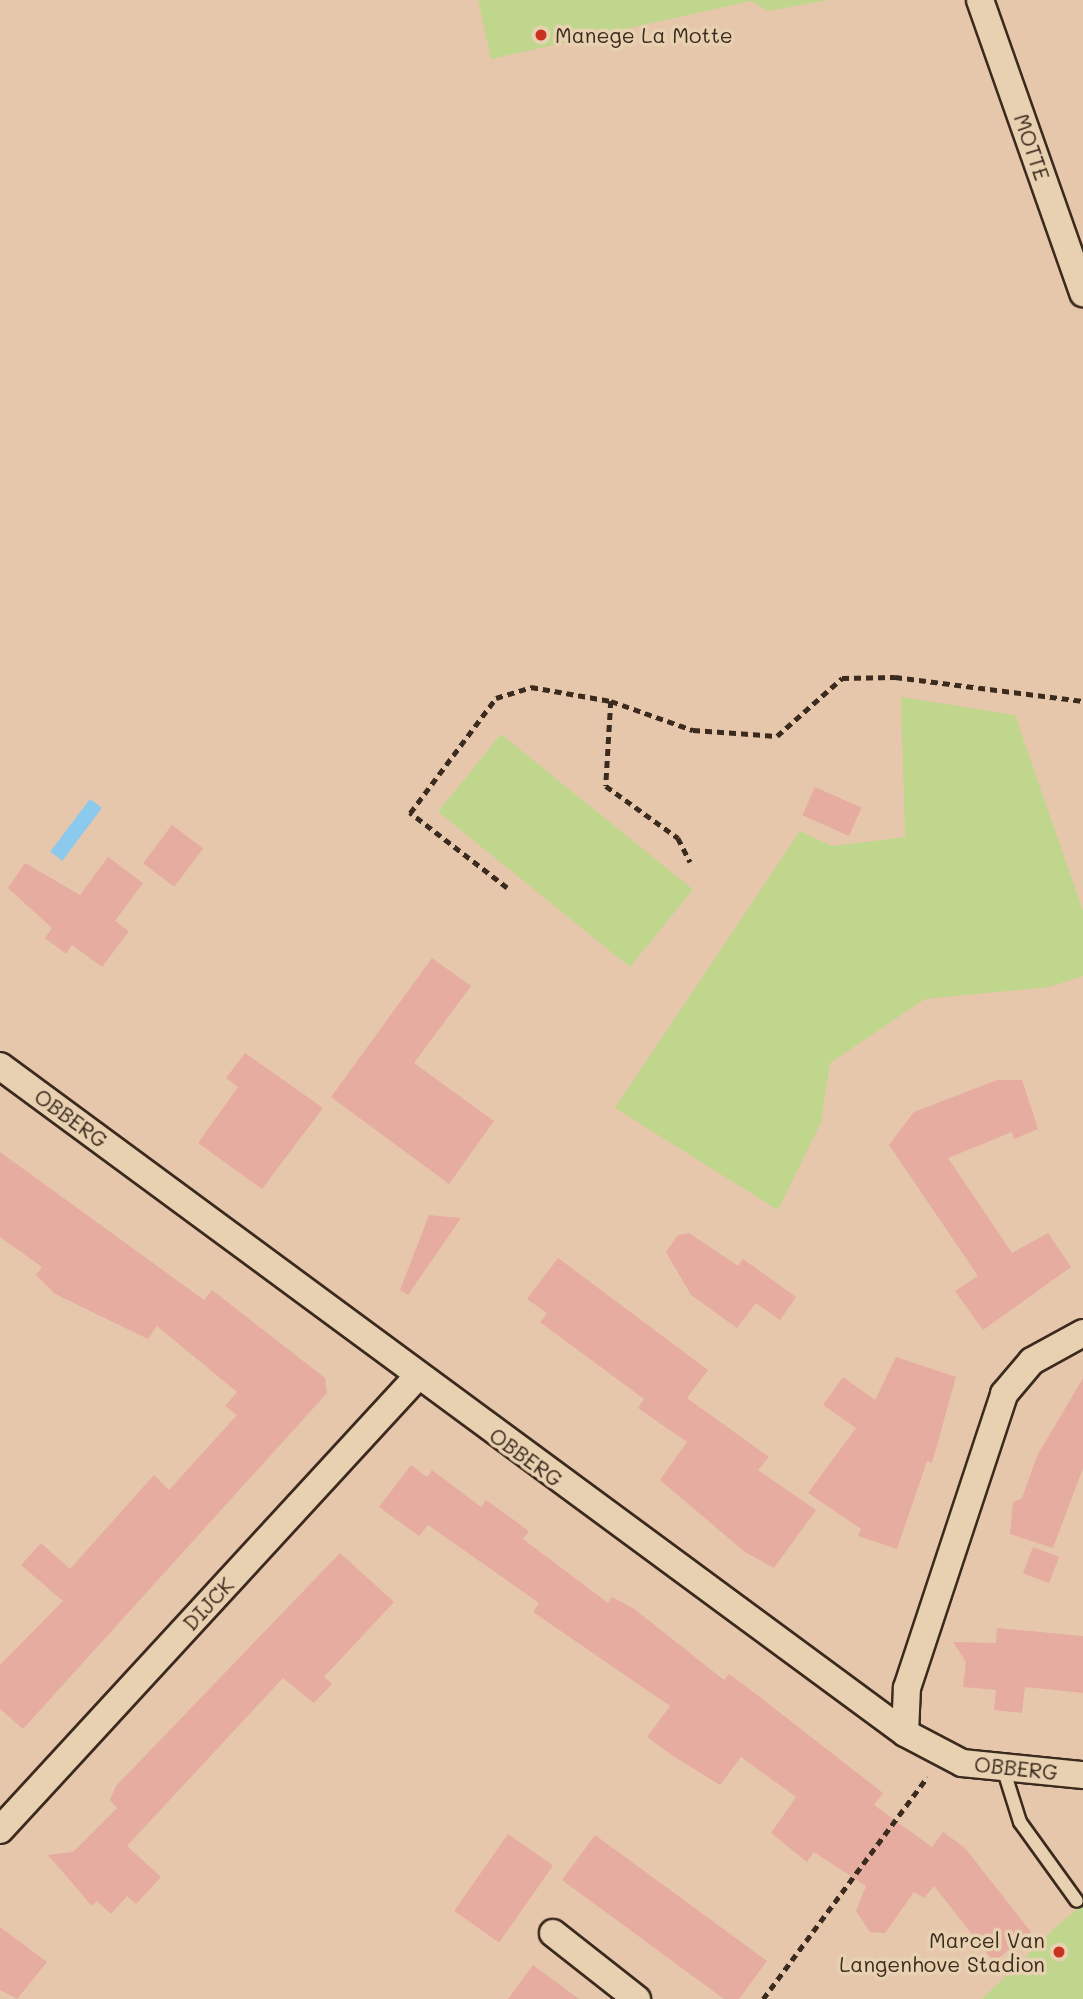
<!DOCTYPE html>
<style>
body{margin:0}
#map{position:relative;width:1083px;height:1999px;overflow:hidden;background:#e7c7ac;font-family:Mali,sans-serif}
div>[style]{position:absolute}
.green>*{inset:0;background:#bfd68c;transform-origin:0 0}
.water>*{inset:0;background:#8bcaec;transform-origin:0 0}
.building>*{inset:0;background:#e5ac9f;transform-origin:0 0}
.path>*{height:4.5px;margin-top:-2.25px;transform-origin:0;background:repeating-linear-gradient(90deg,#3b2a1e 0 7px,transparent 0 12px)}
.roads{filter:drop-shadow(2px 0 #3b2a1e) drop-shadow(-2px 0 #3b2a1e) drop-shadow(0 2px #3b2a1e) drop-shadow(0 -2px #3b2a1e)}
.lane>*{height:12px;margin:-6px;padding:0 6px;transform-origin:6px;border-radius:6px;background:#e7d1b0}
.street>*{height:26px;margin:-13px;padding:0 13px;transform-origin:13px;border-radius:13px;background:#e7d1b0}
.dots>*{width:19px;height:19px;translate:-50% -50%;box-sizing:border-box;border:4px solid #e7d1b0;border-radius:50%}
span{translate:-50% -50%;white-space:nowrap;text-align:center;line-height:1.15;-webkit-text-stroke:7px #e7d1b0;paint-order:stroke}
.poi-label{font-size:21px;color:#3b2a1e}
.left{translate:0 -50%;text-align:left}
.right{translate:-100% -50%;text-align:right}
.street-label{font-size:21px;color:#3b2a1e}
</style>
<div id="map">
<div class="green">
<i style="clip-path:polygon(478px 0,829px 0,768px 11px,751px 1px,491px 59px)"></i>
<i style="clip-path:polygon(901px 697px,1015px 715px,1083px 911px,1083px 976px,1049px 987px,925px 999px,830px 1063px,821px 1122px,778px 1210px,615px 1108px,800px 831px,832px 846px,905px 837px)"></i>
<i style="left:501px;top:734px;width:247px;height:100px;rotate:39deg"></i>
<i style="clip-path:polygon(1083px 1904px,1083px 1999px,982px 1999px,1059px 1924px)"></i>
</div>
<div class="water">
<i style="left:90px;top:799px;width:15px;height:66px;rotate:37deg"></i>
</div>
<div class="building">
<i style="left:815px;top:787px;width:51px;height:31px;rotate:24deg"></i>
<i style="left:172px;top:825px;width:39px;height:48px;rotate:37deg"></i>
<i style="clip-path:polygon(108px 857px,143px 883px,115px 921px,129px 931px,102px 967px,72px 945px,66px 954px,45px 938px,52px 928px,8px 888px,25px 863px,80px 895px)"></i>
<i style="clip-path:polygon(432px 958px,471px 986px,414px 1063px,494px 1121px,449px 1184px,331px 1097px)"></i>
<i style="clip-path:polygon(245px 1053px,323px 1108px,262px 1189px,198px 1143px,238px 1087px,226px 1078px)"></i>
<i style="clip-path:polygon(997px 1080px,1022px 1080px,1038px 1129px,1014px 1139px,1012px 1132px,948px 1158px,1012px 1253px,1048px 1233px,1071px 1267px,983px 1330px,955px 1291px,978px 1276px,889px 1145px,914px 1112px)"></i>
<i style="clip-path:polygon(0 1152px,204px 1300px,212px 1290px,325px 1378px,327px 1393px,23px 1729px,0 1709px,0 1665px,63px 1601px,21px 1565px,41px 1543px,70px 1569px,154px 1475px,169px 1490px,237px 1415px,225px 1406px,237px 1392px,157px 1326px,148px 1339px,55px 1294px,36px 1275px,42px 1267px,0 1237px)"></i>
<i style="clip-path:polygon(429px 1215px,461px 1218px,408px 1295px,400px 1290px)"></i>
<i style="clip-path:polygon(689px 1233px,738px 1266px,743px 1259px,796px 1297px,780px 1320px,756px 1303px,737px 1328px,691px 1295px,666px 1252px,678px 1235px)"></i>
<i style="clip-path:polygon(558px 1258px,708px 1370px,687px 1398px,769px 1457px,758px 1470px,816px 1510px,774px 1568px,745px 1552px,660px 1480px,687px 1442px,638px 1408px,644px 1399px,540px 1322px,547px 1313px,527px 1299px)"></i>
<i style="clip-path:polygon(896px 1357px,956px 1377px,932px 1463px,927px 1461px,897px 1549px,858px 1536px,861px 1529px,808px 1493px,856px 1428px,823px 1405px,843px 1377px,875px 1400px)"></i>
<i style="clip-path:polygon(1083px 1378px,1083px 1468px,1053px 1548px,1010px 1534px,1013px 1502px,1022px 1498px,1037px 1456px)"></i>
<i style="clip-path:polygon(411px 1465px,427px 1477px,432px 1470px,481px 1507px,486px 1500px,529px 1531px,523px 1539px,608px 1603px,612px 1597px,633px 1608px,724px 1680px,729px 1674px,752px 1691px,883px 1793px,874px 1805px,932px 1847px,943px 1832px,965px 1848px,1031px 1932px,994px 1962px,934px 1886px,924px 1898px,914px 1892px,885px 1933px,870px 1932px,856px 1911px,866px 1886px,814px 1852px,807px 1862px,771px 1833px,796px 1797px,741px 1757px,720px 1785px,673px 1756px,647px 1737px,670px 1706px,533px 1612px,539px 1603px,428px 1525px,419px 1536px,379px 1507px)"></i>
<i style="left:1033px;top:1547px;width:28px;height:28px;rotate:21deg"></i>
<i style="clip-path:polygon(340px 1553px,394px 1602px,324px 1677px,332px 1684px,314px 1703px,283px 1678px,127px 1846px,161px 1877px,136px 1904px,127px 1896px,111px 1914px,97px 1901px,92px 1906px,48px 1855px,73px 1852px,117px 1808px,110px 1800px,116px 1786px)"></i>
<i style="clip-path:polygon(997px 1628px,1083px 1636px,1083px 1693px,1025px 1687px,1022px 1713px,994px 1710px,996px 1690px,963px 1687px,966px 1662px,953px 1642px,996px 1643px)"></i>
<i style="left:508px;top:1834px;width:55px;height:94px;rotate:35deg"></i>
<i style="clip-path:polygon(595px 1835px,767px 1961px,739px 1999px,724px 1999px,562px 1880px)"></i>
<i style="clip-path:polygon(0 1927px,47px 1962px,17px 1999px,0 1990px)"></i>
<i style="clip-path:polygon(533px 1965px,579px 1999px,508px 1999px)"></i>
</div>
<div class="path">
<i style="left:611px;top:701px;width:85px;rotate:93.4deg"></i>
<i style="left:606px;top:786px;width:89px;rotate:35.8deg"></i>
<i style="left:678px;top:838px;width:27px;rotate:63deg"></i>
<i style="left:507px;top:888px;width:123px;rotate:-142.3deg"></i>
<i style="left:410px;top:813px;width:144px;rotate:-53.2deg"></i>
<i style="left:496px;top:698px;width:37px;rotate:-17deg"></i>
<i style="left:531px;top:687px;width:81px;rotate:9.9deg"></i>
<i style="left:611px;top:701px;width:87px;rotate:19.5deg"></i>
<i style="left:693px;top:730px;width:84px;rotate:4.1deg"></i>
<i style="left:777px;top:736px;width:87px;rotate:-41.7deg"></i>
<i style="left:842px;top:678px;width:53px;rotate:-1.1deg"></i>
<i style="left:895px;top:677px;width:190px;rotate:7.3deg"></i>
<i style="left:763px;top:1999px;width:276px;rotate:-53.5deg"></i>
</div>
<div class="roads">
<div class="lane">
<i style="left:1003px;top:1768px;width:57px;rotate:72.5deg"></i>
<i style="left:1020px;top:1822px;width:97px;rotate:54.2deg"></i>
</div>
<div class="street">
<i style="left:980px;top:0;width:311px;rotate:70.6deg"></i>
<i style="left:0;top:1066px;width:1124px;rotate:36.39deg"></i>
<i style="left:905px;top:1733px;width:64px;rotate:27.8deg"></i>
<i style="left:962px;top:1763px;width:122px;rotate:5.7deg"></i>
<i style="left:905px;top:1733px;width:45px;rotate:-87.5deg"></i>
<i style="left:907px;top:1688px;width:310px;rotate:-71.7deg"></i>
<i style="left:1004px;top:1394px;width:43px;rotate:-49.7deg"></i>
<i style="left:1032px;top:1361px;width:58px;rotate:-28.8deg"></i>
<i style="left:0;top:1830px;width:614px;rotate:-47.37deg"></i>
<i style="left:553px;top:1933px;width:107px;rotate:38.2deg"></i>
</div>
</div>
<div class="dots">
<i style="left:541px;top:35px;background:#c8321e"></i>
<i style="left:1059px;top:1952px;background:#c8321e"></i>
</div>
<div class="poi-label">
<span class="left" style="left:555px;top:35px">Manege La Motte</span>
<span class="right" style="left:1045px;top:1952px">Marcel Van<br>Langenhove Stadion</span>
</div>
<div class="street-label">
<span style="left:1032px;top:147px;rotate:71deg">MOTTE</span>
<span style="left:71px;top:1118px;rotate:36deg">OBBERG</span>
<span style="left:526px;top:1457px;rotate:36deg">OBBERG</span>
<span style="left:208px;top:1604px;rotate:-47deg">DIJCK</span>
<span style="left:1016px;top:1768px;rotate:6deg">OBBERG</span>
</div>
</div>
